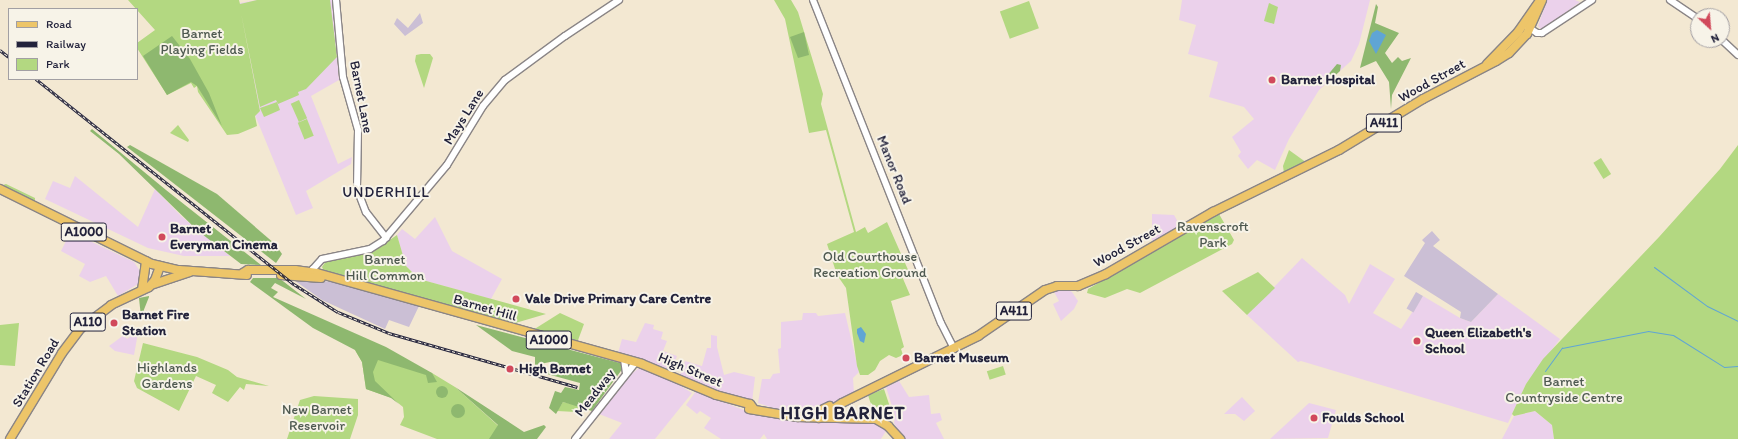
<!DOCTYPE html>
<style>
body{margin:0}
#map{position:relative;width:1738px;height:439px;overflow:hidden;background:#f3e8d2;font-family:Itim,sans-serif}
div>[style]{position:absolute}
.built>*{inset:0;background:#ebd1eb}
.industrial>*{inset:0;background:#cbbfd5;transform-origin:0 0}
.green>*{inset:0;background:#b3d881;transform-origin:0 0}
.forest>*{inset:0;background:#8eb86f}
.round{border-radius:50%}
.water>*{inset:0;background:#5fa5d5}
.stream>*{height:1px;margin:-0.5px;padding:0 0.5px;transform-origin:0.5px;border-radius:0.5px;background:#5fa5d5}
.roads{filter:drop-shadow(1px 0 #8a8586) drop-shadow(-1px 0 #8a8586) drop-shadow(0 1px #8a8586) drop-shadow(0 -1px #8a8586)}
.tertiary>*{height:6px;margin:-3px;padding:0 3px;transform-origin:3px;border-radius:3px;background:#fff}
.primary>*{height:8px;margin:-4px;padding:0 4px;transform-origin:4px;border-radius:4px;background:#edc569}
.rail>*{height:2.5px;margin-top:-1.25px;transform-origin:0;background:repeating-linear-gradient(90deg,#f7f3e8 0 3px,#22223b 0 6px);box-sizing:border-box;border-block:1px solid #22223b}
.dots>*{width:11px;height:11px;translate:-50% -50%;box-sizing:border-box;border:2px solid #f7f3e8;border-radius:50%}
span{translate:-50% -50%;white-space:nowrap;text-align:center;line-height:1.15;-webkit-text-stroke:4px #f7f3e8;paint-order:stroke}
.shield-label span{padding:1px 3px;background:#f7f3e8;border:1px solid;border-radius:3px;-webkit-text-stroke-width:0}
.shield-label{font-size:13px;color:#22223b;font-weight:700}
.park-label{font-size:14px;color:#4e5950}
.poi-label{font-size:14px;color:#22223b;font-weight:700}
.left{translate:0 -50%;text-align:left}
.street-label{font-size:14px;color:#22223b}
.neighbourhood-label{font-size:15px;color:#22223b;letter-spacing:1px}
.district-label{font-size:18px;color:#22223b;font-weight:700;letter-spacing:1px}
.legend{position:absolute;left:8px;top:8px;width:130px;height:72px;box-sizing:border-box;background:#f7f3e8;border:1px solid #a29fa3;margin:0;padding:5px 7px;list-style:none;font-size:12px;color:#22223b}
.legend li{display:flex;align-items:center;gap:8px;height:20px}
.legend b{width:20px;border:1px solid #a29fa3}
.north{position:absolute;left:1690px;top:8px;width:40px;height:40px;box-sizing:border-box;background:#f7f3e8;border:1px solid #a29fa3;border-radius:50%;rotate:154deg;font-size:11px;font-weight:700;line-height:16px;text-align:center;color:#22223b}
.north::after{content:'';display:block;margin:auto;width:14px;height:18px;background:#d1495b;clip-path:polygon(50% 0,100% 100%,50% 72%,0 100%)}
</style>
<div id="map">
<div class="built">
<i style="clip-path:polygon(257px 0,333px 0,339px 80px,311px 96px,338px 164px,352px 157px,351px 164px,306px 191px,313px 208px,296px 215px,255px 115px,260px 111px,240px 3px)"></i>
<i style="clip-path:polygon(1182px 0,1370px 0,1359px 44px,1351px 61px,1319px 90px,1289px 139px,1275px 170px,1257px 160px,1248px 169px,1238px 156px,1241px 152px,1232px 137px,1254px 119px,1244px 107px,1209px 97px,1218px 62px,1188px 54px,1196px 25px,1179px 20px)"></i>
<i style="clip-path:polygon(1547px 0,1575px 0,1580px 2px,1542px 30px,1538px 26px)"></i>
<i style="clip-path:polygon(75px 176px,138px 227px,155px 189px,181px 216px,230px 256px,184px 256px,148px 248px,45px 199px,53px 181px,70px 188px)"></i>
<i style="clip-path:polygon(1152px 214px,1174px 215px,1183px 231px,1152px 247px)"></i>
<i style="clip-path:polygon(435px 217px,452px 251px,502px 279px,491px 299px,419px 279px,406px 266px,397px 235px,402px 229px,415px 239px)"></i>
<i style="clip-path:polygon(73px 233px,134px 262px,140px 271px,138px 284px,118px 296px,106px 276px,90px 282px,79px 276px,85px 264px,61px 251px,68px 237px)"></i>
<i style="clip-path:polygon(1302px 258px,1345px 295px,1349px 304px,1370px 264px,1395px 279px,1373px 313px,1401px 329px,1423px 296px,1460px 318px,1471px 322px,1498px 294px,1560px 339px,1526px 384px,1508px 423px,1301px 361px,1298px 362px,1247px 315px)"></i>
<i style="clip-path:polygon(1066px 289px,1072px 292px,1078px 301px,1074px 309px,1061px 321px,1053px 304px,1059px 301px,1053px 290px)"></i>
<i style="clip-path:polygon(803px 313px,816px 313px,818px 316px,845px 313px,859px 372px,853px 378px,854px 394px,806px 413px,782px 411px,758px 403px,762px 379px,770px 379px,773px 374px,780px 373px,778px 349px,781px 348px,781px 322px,802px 320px)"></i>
<i style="clip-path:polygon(645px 323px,654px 325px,653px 329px,663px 332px,661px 339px,667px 341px,663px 351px,677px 356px,672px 370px,618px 353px,622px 339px,636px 342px)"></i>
<i style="clip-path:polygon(135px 333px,138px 333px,134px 355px,115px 351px,109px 346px,124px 335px,127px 339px)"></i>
<i style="clip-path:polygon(711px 335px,717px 336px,717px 347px,724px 375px,734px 372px,755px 377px,752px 402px,708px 388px,680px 375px,685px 361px,702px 366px,707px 348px,711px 348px)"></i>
<i style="clip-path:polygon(639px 368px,666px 377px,692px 393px,655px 439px,609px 439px,622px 423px,599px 414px,629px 376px)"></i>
<i style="clip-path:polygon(899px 381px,909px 397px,929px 395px,931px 414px,940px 413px,942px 420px,936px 423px,944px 439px,904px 439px,894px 423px,895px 416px,886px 387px)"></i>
<i style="clip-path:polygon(696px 391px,746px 411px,790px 420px,876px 422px,886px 431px,881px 439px,767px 439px,764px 434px,760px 439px,721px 439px,704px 428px,711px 418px,700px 411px,697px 414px,686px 405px)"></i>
<i style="clip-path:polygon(1242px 397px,1255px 411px,1244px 421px,1235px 414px,1224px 414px)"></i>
<i style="clip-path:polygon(1309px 403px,1336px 410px,1328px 438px,1270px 439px)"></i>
<i style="clip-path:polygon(1535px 411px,1552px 425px,1554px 439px,1502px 439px,1514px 416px)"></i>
</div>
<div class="industrial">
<i style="clip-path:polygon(420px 13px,423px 23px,405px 36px,394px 24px,397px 18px,408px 28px)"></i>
<i style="clip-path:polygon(1432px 231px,1440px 240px,1433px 246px,1498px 294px,1471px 322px,1460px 318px,1461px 312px,1404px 276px,1425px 243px,1422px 240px)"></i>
<i style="clip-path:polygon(291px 278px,333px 282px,419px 306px,409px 327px,389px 320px,385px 329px,322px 300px)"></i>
<i style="left:1416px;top:292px;width:8px;height:19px;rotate:30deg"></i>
</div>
<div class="green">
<i style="clip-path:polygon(128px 0,239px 0,240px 4px,257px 0,330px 0,337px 57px,306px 89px,298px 92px,299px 95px,278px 104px,276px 100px,260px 107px,241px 13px,260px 111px,255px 116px,257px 126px,238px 134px,227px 135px,198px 92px,197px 86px,194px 88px,191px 83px,167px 95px,137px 48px,137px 43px,155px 30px)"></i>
<i style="clip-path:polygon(774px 0,791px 0,798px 12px,823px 94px,821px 104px,856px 232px,865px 227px,868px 233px,887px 222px,909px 272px,901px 274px,910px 295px,891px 301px,904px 347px,901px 349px,903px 355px,896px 358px,889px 355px,880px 361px,875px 370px,868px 375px,860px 375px,857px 366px,846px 288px,837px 275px,827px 244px,854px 232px,826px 130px,809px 133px,785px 19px)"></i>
<i style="left:1029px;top:1px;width:29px;height:31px;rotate:70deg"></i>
<i style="clip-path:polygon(1269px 3px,1278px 7px,1274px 24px,1264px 21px)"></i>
<i style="clip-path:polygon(421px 54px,430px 54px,433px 58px,424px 88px,415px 61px,416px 55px)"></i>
<i style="left:299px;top:100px;width:20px;height:9px;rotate:66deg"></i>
<i style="clip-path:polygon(277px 102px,280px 110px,264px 117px,260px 108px)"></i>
<i style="left:307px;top:119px;width:18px;height:10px;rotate:68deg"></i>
<i style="clip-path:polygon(178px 125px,189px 140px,188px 142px,170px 133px)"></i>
<i style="clip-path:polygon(1738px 145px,1738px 439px,1554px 439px,1552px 425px,1535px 411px,1514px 416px,1512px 414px,1526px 384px,1543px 359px,1659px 237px,1720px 169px)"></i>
<i style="clip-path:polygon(1289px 150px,1307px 163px,1284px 173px,1283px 166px)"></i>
<i style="left:1601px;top:158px;width:19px;height:9px;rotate:58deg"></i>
<i style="clip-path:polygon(6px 184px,35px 198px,35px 202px,3px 185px)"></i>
<i style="clip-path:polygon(1219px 214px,1234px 240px,1232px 244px,1140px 293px,1127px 289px,1105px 298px,1087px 293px,1088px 289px)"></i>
<i style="clip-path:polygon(397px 235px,406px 266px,419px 279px,546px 314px,512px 324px,324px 271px,322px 267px,326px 261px,375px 250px)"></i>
<i style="clip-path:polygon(1258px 272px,1275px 288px,1247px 315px,1222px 291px)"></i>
<i style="clip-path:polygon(560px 313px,584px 324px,577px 343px,533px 330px)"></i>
<i style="clip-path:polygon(19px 323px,15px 366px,0 365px,0 325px)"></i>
<i style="clip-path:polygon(143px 343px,197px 357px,228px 370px,237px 377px,269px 386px,246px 384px,244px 390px,240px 387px,228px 402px,212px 393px,216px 385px,196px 376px,179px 411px,137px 388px,134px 381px)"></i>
<i style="clip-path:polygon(355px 350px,432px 373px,455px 387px,513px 439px,437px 439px,400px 425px,404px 417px,403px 407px,392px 398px,366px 389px,362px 362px)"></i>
<i style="left:1003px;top:366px;width:9px;height:17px;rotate:72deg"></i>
<i style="clip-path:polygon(884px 389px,891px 410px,889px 420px,874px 414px,868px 395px)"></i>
<i style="clip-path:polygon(314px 396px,358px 399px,358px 415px,350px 439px,287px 439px,300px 400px)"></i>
<i style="clip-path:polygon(563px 402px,588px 408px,576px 412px,557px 411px)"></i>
</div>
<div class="forest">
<i style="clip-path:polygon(1376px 4px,1378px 7px,1375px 23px,1399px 33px,1385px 53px,1392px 63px,1398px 57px,1402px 61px,1411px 58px,1392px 95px,1391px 109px,1389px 82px,1376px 61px,1360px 68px)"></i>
<i style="clip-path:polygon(804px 32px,809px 55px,798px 58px,790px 37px)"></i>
<i style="clip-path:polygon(172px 36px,190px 59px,209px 93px,222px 126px,197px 86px,191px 82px,167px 95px,143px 56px)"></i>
<i style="clip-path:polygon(1337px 64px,1341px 65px,1340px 71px,1327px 83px,1326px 77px)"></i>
<i style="clip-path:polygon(92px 129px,166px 190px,261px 265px,241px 264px,198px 231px,119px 154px,90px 131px)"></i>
<i style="clip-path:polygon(130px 145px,217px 194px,275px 244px,282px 254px,276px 263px,127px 147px)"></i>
<i style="clip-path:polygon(253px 278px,279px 278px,306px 299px,275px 283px,271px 288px,278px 292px,273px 297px,386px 347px,432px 373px,437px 382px,428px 383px,426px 375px,378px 360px,373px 372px,375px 381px,399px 404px,391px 398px,366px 389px,362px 362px,355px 350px,313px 328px,250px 282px)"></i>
<i style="clip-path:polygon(149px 296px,149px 297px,141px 317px,139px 298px)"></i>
<i style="clip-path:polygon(476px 325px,620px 363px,623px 368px,592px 411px,563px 402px,556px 414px,549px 408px,555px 391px,561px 393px,565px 387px,579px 390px,580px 383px,547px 374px,548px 371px,558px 374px,559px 367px,550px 362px,535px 365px,535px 357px,512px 351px)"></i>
<i class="round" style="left:436px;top:386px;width:12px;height:12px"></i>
<i style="clip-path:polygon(455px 387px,524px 432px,544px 425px,546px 427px,537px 439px,489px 439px,498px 425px)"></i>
<i class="round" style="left:451px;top:404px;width:14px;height:14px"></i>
</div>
<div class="water">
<i style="clip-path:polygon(1377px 30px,1386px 35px,1376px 54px,1369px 41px,1372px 33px)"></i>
<i style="clip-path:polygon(861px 327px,866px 334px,864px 343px,860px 341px,857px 333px,857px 329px)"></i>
</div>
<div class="stream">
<i style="left:1654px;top:267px;width:66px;rotate:36.3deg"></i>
<i style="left:1707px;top:306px;width:34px;rotate:26deg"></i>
<i style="left:1545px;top:371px;width:29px;rotate:-54deg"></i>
<i style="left:1562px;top:348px;width:88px;rotate:-11.2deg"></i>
<i style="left:1648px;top:331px;width:25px;rotate:9deg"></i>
<i style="left:1673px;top:335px;width:60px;rotate:32.1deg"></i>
<i style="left:1724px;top:367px;width:14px;rotate:-4deg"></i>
</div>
<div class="roads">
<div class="tertiary">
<i style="left:336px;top:0;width:77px;rotate:84.8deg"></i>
<i style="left:343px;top:77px;width:55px;rotate:74.2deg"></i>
<i style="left:358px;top:130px;width:59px;rotate:91deg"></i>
<i style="left:357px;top:189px;width:25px;rotate:69deg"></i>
<i style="left:366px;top:212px;width:33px;rotate:52deg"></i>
<i style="left:813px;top:0;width:347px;rotate:68.4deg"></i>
<i style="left:941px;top:323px;width:29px;rotate:63deg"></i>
<i style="left:1670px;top:0;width:34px;rotate:34deg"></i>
<i style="left:1526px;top:26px;width:13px;rotate:32deg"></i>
<i style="left:1537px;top:33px;width:5px"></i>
<i style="left:1542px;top:33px;width:60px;rotate:-33.4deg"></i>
<i style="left:1722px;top:40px;width:22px;rotate:43deg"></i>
<i style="left:314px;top:276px;width:7px;rotate:-98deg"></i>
<i style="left:313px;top:269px;width:13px;rotate:-48deg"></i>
<i style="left:322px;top:259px;width:49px;rotate:-11.8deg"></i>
<i style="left:370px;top:249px;width:15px;rotate:-32deg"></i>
<i style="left:383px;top:241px;width:99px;rotate:-49.9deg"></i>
<i style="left:447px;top:165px;width:69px;rotate:-58.6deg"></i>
<i style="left:483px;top:106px;width:34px;rotate:-50deg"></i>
<i style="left:505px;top:80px;width:74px;rotate:-36.3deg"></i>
<i style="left:565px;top:36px;width:65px;rotate:-33.7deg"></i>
<i style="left:624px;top:359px;width:14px;rotate:82deg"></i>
<i style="left:575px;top:439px;width:98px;rotate:-51.6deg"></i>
</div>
<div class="primary">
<i style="left:1487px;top:64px;width:45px;rotate:-45.9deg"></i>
<i style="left:1518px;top:32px;width:38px;rotate:-55deg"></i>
<i style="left:0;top:189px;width:169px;rotate:26.3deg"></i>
<i style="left:152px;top:264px;width:28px;rotate:13deg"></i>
<i style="left:179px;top:270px;width:68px;rotate:4.2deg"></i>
<i style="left:243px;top:273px;width:6px;rotate:-31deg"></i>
<i style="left:248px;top:270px;width:47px"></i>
<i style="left:295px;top:270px;width:22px;rotate:8deg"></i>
<i style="left:317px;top:273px;width:337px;rotate:15.6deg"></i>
<i style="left:642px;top:364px;width:80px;rotate:22.7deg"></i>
<i style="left:716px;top:395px;width:35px;rotate:15deg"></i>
<i style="left:750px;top:404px;width:5px;rotate:53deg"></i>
<i style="left:281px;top:275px;width:40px;rotate:4.3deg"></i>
<i style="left:151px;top:285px;width:41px;rotate:-18.4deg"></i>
<i style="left:142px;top:290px;width:29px;rotate:-82deg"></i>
<i style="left:749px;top:409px;width:49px;rotate:9.5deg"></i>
<i style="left:797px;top:417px;width:79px;rotate:1.5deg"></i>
<i style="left:876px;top:419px;width:14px;rotate:30deg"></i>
<i style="left:888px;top:426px;width:18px;rotate:47deg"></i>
<i style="left:807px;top:417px;width:25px;rotate:-26deg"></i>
<i style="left:819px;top:418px;width:27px;rotate:-33deg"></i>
<i style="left:842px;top:403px;width:152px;rotate:-26.2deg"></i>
<i style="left:978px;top:336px;width:81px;rotate:-34.5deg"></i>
<i style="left:1045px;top:290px;width:13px;rotate:-18deg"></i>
<i style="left:1057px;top:286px;width:21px"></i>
<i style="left:1078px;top:286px;width:30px;rotate:-23deg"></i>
<i style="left:1106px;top:274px;width:124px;rotate:-30.1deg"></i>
<i style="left:1213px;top:212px;width:140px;rotate:-26.2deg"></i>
<i style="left:1339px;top:150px;width:98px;rotate:-31.3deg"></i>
<i style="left:1423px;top:99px;width:82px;rotate:-27.5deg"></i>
<i style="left:1496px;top:61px;width:15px;rotate:-32deg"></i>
<i style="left:1509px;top:53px;width:26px;rotate:-47deg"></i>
<i style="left:1527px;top:34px;width:37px;rotate:-66deg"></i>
<i style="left:10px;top:439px;width:100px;rotate:-58.8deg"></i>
<i style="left:62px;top:353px;width:31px;rotate:-53deg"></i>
<i style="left:81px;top:328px;width:38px;rotate:-37deg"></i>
<i style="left:111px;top:305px;width:42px;rotate:-25.3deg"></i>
<i style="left:149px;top:287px;width:9px;rotate:-49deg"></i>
<i style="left:155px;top:280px;width:15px;rotate:-70deg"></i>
</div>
</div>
<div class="rail">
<i style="left:0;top:50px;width:11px;rotate:38deg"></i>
<i style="left:36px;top:79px;width:330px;rotate:38.5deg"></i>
<i style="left:294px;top:284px;width:52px;rotate:32.5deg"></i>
<i style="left:338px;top:312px;width:55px;rotate:22.4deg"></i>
<i style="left:389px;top:333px;width:196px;rotate:16deg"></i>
</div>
<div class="dots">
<i style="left:1272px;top:80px;background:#d1495b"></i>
<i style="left:162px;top:237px;background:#d1495b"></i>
<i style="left:516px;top:299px;background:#d1495b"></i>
<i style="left:114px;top:323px;background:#d1495b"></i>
<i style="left:1417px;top:341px;background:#d1495b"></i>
<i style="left:906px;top:358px;background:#d1495b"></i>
<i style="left:510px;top:369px;background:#d1495b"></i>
<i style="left:1314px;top:418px;background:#d1495b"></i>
</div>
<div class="shield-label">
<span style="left:1384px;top:123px">A411</span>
<span style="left:84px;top:232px">A1000</span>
<span style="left:1014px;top:311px">A411</span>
<span style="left:88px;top:322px">A110</span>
<span style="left:549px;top:340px">A1000</span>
</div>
<div class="park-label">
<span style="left:202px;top:42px">Barnet<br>Playing Fields</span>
<span style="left:1213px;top:235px">Ravenscroft<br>Park</span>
<span style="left:870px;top:265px">Old Courthouse<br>Recreation Ground</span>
<span style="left:385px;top:268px">Barnet<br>Hill Common</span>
<span style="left:167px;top:376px">Highlands<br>Gardens</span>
<span style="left:1564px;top:390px">Barnet<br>Countryside Centre</span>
<span style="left:317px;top:418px">New Barnet<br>Reservoir</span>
</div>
<div class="poi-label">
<span class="left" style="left:1281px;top:80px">Barnet Hospital</span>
<span class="left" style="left:170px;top:237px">Barnet<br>Everyman Cinema</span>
<span class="left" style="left:525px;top:299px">Vale Drive Primary Care Centre</span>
<span class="left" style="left:122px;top:323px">Barnet Fire<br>Station</span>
<span class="left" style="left:1425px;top:341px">Queen Elizabeth's<br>School</span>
<span class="left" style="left:914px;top:358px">Barnet Museum</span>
<span class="left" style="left:519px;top:369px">High Barnet</span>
<span class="left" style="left:1322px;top:418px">Foulds School</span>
</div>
<div class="street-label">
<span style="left:1432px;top:81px;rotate:-29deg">Wood Street</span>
<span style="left:361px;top:97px;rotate:79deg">Barnet Lane</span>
<span style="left:464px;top:117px;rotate:-58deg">Mays Lane</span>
<span style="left:894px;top:170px;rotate:68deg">Manor Road</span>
<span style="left:1127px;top:246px;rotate:-29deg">Wood Street</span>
<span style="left:485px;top:308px;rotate:16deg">Barnet Hill</span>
<span style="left:690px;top:370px;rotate:23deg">High Street</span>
<span style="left:36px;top:373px;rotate:-59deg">Station Road</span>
<span style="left:595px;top:393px;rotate:-52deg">Meadway</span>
</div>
<div class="neighbourhood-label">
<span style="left:386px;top:193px">UNDERHILL</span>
</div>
<div class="district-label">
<span style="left:843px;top:413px">HIGH BARNET</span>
</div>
<ul class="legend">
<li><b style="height:5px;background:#edc569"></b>Road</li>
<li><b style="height:5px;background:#22223b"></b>Railway</li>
<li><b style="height:11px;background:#b3d881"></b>Park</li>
</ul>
<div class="north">N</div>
</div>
